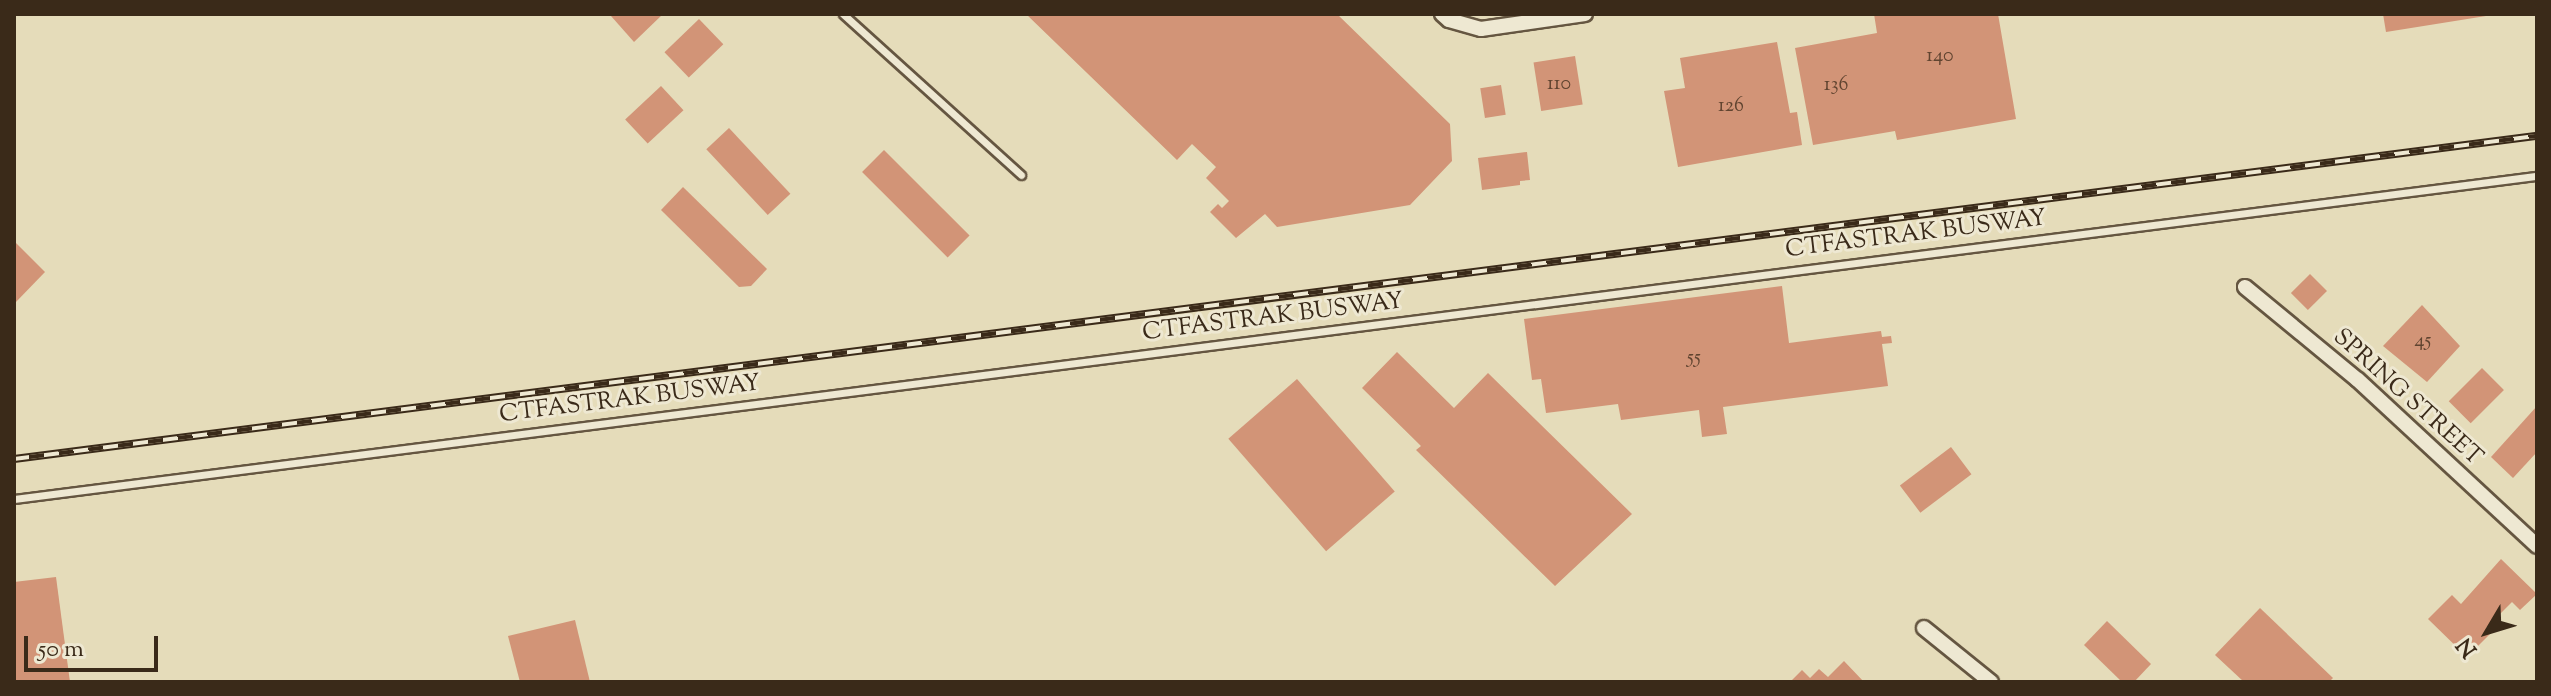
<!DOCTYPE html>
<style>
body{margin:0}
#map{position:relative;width:2551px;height:696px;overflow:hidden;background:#e5dcba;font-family:"Sorts Mill Goudy",serif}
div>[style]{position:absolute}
.building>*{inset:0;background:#d29477;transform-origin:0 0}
.roads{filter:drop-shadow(2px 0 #655641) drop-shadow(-2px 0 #655641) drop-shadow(0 2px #655641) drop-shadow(0 -2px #655641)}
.lane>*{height:7px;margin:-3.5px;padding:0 3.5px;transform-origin:3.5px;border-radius:3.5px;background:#eee8d2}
.street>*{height:14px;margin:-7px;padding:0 7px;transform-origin:7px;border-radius:7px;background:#eee8d2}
.rail>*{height:8px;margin-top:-4px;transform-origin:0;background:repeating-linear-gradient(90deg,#eee8d2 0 15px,#3a2a19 0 30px);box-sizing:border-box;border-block:2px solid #3a2a19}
span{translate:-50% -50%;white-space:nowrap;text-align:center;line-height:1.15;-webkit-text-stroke:6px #eee8d2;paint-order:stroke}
.number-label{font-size:20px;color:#604430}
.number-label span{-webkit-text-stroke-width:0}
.street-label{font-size:24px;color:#3a2a19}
.frame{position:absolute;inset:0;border:16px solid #3a2a19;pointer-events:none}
.north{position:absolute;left:2447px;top:592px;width:80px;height:80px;-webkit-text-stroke:6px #eee8d2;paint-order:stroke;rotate:232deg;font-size:22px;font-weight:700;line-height:32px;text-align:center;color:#3a2a19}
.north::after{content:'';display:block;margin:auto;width:28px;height:36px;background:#3a2a19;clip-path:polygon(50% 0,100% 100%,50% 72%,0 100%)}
.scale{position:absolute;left:24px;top:636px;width:134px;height:36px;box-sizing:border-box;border:4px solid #3a2a19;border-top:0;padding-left:10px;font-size:24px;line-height:28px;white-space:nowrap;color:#3a2a19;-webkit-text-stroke:6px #eee8d2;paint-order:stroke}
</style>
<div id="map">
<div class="building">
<i style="clip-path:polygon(613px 14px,663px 14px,634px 42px,611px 16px)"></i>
<i style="clip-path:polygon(1026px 14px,1337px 14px,1450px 124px,1452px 161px,1410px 205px,1277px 227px,1265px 214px,1236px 238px,1210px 212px,1218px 204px,1222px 208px,1229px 201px,1206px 178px,1216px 167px,1192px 144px,1177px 160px)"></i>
<i style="clip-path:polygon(1874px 14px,1998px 14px,2016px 119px,1897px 140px,1895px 131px,1813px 145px,1795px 48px,1877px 33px)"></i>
<i style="clip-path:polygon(2383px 14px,2486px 14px,2486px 16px,2386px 32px)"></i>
<i style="left:699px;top:19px;width:35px;height:48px;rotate:46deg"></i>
<i style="clip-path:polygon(1777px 42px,1790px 113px,1797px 112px,1802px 145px,1678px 167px,1664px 91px,1685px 88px,1680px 58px)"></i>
<i style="left:1575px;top:56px;width:49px;height:42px;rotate:81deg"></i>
<i style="left:1501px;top:85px;width:30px;height:21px;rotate:81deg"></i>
<i style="left:661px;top:86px;width:33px;height:49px;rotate:47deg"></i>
<i style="left:729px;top:128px;width:90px;height:31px;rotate:47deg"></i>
<i style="left:884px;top:150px;width:121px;height:31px;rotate:45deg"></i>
<i style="clip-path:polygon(1527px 152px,1530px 180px,1520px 181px,1520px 185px,1482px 190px,1478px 158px)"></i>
<i style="clip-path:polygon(683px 187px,767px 269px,751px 286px,739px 287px,661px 210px)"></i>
<i style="clip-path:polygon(14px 241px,45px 272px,14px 304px)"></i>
<i style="left:2310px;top:274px;width:24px;height:27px;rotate:45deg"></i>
<i style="clip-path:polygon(1782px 286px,1789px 343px,1881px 331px,1882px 337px,1891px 336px,1892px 343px,1882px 344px,1888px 386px,1723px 407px,1727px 434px,1702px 437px,1699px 410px,1621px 420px,1618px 404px,1546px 413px,1541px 379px,1532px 380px,1524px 319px)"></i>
<i style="clip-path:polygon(2422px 305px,2460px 346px,2427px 382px,2383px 346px)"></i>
<i style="clip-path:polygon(1397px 352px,1454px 408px,1488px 373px,1632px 514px,1555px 586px,1416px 450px,1421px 446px,1362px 388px)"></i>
<i style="left:2482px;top:368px;width:31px;height:47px;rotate:45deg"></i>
<i style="left:1297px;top:379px;width:149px;height:91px;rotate:49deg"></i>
<i style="clip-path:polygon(2537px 406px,2537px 452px,2513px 478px,2491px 457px)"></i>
<i style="left:1951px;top:447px;width:34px;height:64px;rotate:53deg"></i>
<i style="clip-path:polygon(2501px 559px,2537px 594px,2520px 610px,2512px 602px,2486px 628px,2491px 633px,2467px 657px,2428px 619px,2452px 595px,2461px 604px)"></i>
<i style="clip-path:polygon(56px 577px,70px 682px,14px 682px,14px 582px)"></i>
<i style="clip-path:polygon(2260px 608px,2333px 678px,2329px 682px,2244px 682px,2215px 655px)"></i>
<i style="clip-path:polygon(575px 620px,590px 682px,520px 682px,508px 636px)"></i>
<i style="clip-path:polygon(2107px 621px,2151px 664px,2134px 682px,2122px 682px,2084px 645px)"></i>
<i style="clip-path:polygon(1844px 661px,1864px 682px,1790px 682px,1802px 670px,1810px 678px,1819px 669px,1828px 677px)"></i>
</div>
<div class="roads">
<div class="lane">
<i style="left:843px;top:14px;width:240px;rotate:42.1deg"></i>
<i style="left:14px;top:499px;width:2544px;rotate:-7.3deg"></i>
</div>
<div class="street">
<i style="left:1442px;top:14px;width:9px;rotate:41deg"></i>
<i style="left:1449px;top:20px;width:33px;rotate:16deg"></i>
<i style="left:1481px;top:29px;width:105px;rotate:-8.2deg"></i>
<i style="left:2245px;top:287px;width:146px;rotate:39.5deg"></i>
<i style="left:2358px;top:380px;width:244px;rotate:42.8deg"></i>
<i style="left:1924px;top:628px;width:86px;rotate:38.9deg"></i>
</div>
</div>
<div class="rail">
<i style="left:14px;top:459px;width:2544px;rotate:-7.3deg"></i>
</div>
<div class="number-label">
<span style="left:1940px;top:56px">140</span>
<span style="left:1559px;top:84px">110</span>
<span style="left:1836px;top:85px">136</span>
<span style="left:1731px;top:106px">126</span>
<span style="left:2423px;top:341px">45</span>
<span style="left:1694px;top:358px">55</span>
</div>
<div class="street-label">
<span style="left:1916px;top:235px;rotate:-7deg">CTFASTRAK BUSWAY</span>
<span style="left:1273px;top:318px;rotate:-7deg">CTFASTRAK BUSWAY</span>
<span style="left:2407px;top:398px;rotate:42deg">SPRING STREET</span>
<span style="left:630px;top:400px;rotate:-7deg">CTFASTRAK BUSWAY</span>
</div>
<div class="frame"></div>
<div class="north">N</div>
<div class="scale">50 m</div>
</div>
